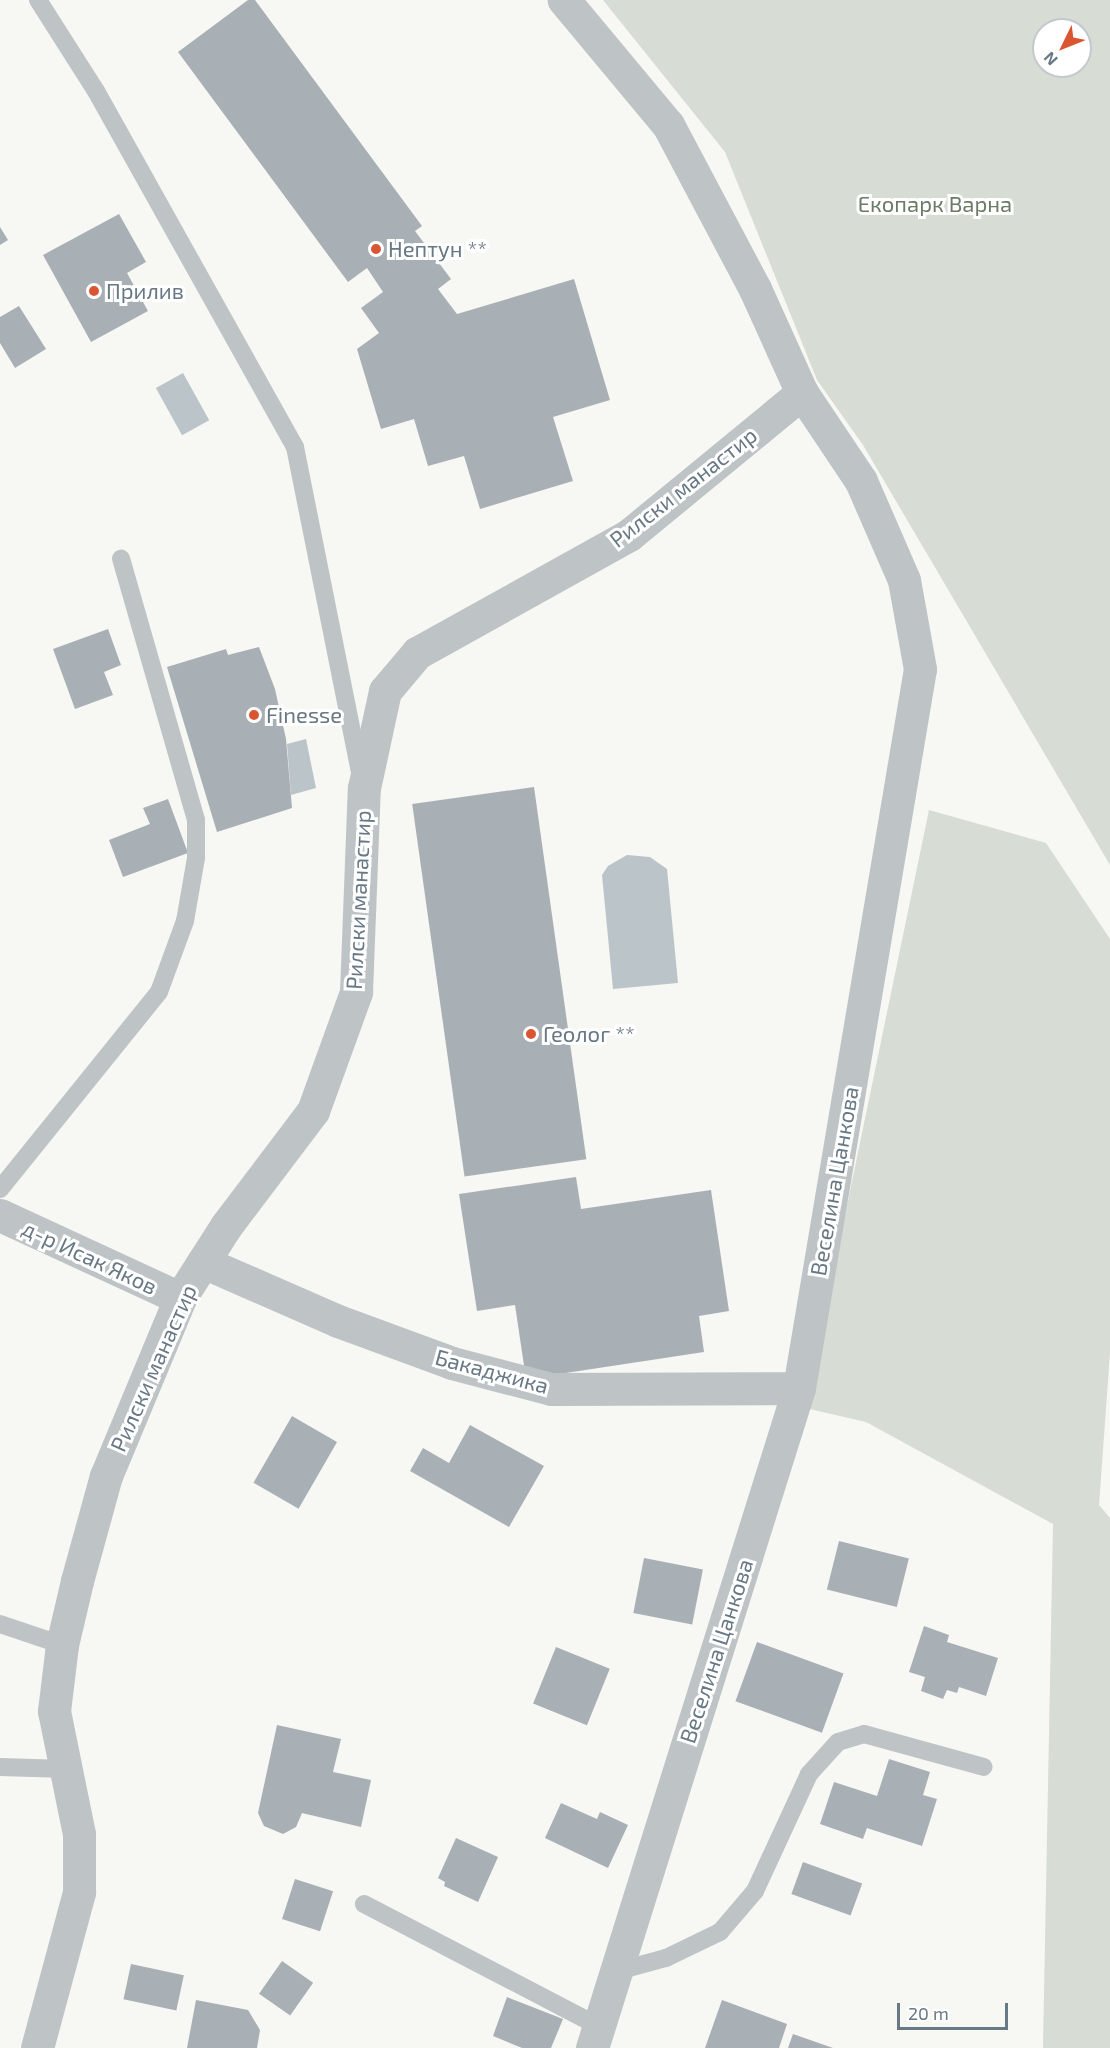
<!DOCTYPE html>
<meta charset="utf-8">
<style>
body{margin:0}
#map{position:relative;width:1110px;height:2048px;overflow:hidden;background:#f7f7f4;font-family:"Exo 2",sans-serif}
div>[style]{position:absolute}
.green>*{inset:0;background:#d7dcd4}
.water>*{inset:0;background:#bac4c9;transform-origin:0 0}
.building>*{inset:0;background:#a8b0b5;transform-origin:0 0}
.lane>*{height:18px;margin:-9px;padding:0 9px;transform-origin:9px;border-radius:9px;background:#bec3c6}
.street>*{height:33px;margin:-16.5px;padding:0 16.5px;transform-origin:16.5px;border-radius:16.5px;background:#bec3c6}
.dots>*{width:16px;height:16px;translate:-50% -50%;box-sizing:border-box;border:3px solid #fff;border-radius:50%}
span{translate:-50% -50%;white-space:nowrap;text-align:center;line-height:1.15;-webkit-text-stroke:6px #fff;paint-order:stroke}
.park-label{font-size:22px;color:#6b7b66}
.poi-label{font-size:22px;color:#687884}
.left{translate:0 -50%;text-align:left}
.street-label{font-size:22px;color:#687884}
.north{position:absolute;left:1032px;top:18px;width:60px;height:60px;box-sizing:border-box;background:#fff;border:2px solid #c3c9ce;border-radius:50%;rotate:227deg;font-size:16px;font-weight:700;line-height:24px;text-align:center;color:#687884}
.north::after{content:'';display:block;margin:auto;width:21px;height:27px;background:#da5632;clip-path:polygon(50% 0,100% 100%,50% 72%,0 100%)}
.scale{position:absolute;left:897px;top:2003px;width:111px;height:27px;box-sizing:border-box;border:3px solid #687884;border-top:0;padding-left:8px;font-size:18px;line-height:21px;white-space:nowrap;color:#687884;-webkit-text-stroke:4px #fff;paint-order:stroke}
</style>
<div id="map">
<div class="green">
<i style="clip-path:polygon(evenodd,603px 0,1110px 0,1110px 865px,863px 445px,817px 380px,725px 152px,603px 0,1044px 30px,1080px 30px,1080px 66px,1044px 66px,1044px 30px)"></i>
<i style="clip-path:polygon(929px 810px,1046px 843px,1110px 939px,1110px 1353px,1099px 1505px,1110px 1518px,1110px 2048px,1043px 2048px,1053px 1524px,866px 1422px,805px 1408px)"></i>
</div>
<div class="water">
<i style="left:183px;top:373px;width:54px;height:31px;rotate:61deg"></i>
<i style="clip-path:polygon(306px 739px,316px 788px,291px 795px,287px 744px)"></i>
<i style="clip-path:polygon(627px 855px,650px 857px,667px 869px,678px 983px,613px 989px,602px 875px,608px 866px)"></i>
</div>
<div class="building">
<i style="clip-path:polygon(248px 0,255px 0,422px 226px,415px 231px,451px 279px,438px 289px,457px 314px,574px 279px,610px 400px,553px 417px,573px 481px,480px 509px,464px 456px,428px 466px,414px 419px,381px 429px,357px 349px,379px 333px,361px 308px,383px 292px,367px 268px,348px 282px,178px 52px)"></i>
<i style="clip-path:polygon(119px 214px,146px 262px,127px 273px,148px 311px,91px 342px,43px 255px)"></i>
<i style="clip-path:polygon(0 227px,8px 240px,0 245px)"></i>
<i style="clip-path:polygon(19px 306px,46px 349px,15px 368px,0 343px,0 317px)"></i>
<i style="clip-path:polygon(108px 629px,121px 665px,104px 672px,113px 695px,75px 709px,53px 649px)"></i>
<i style="clip-path:polygon(259px 647px,275px 689px,286px 739px,292px 808px,217px 832px,167px 667px,226px 649px,228px 655px)"></i>
<i style="left:534px;top:787px;width:376px;height:123px;rotate:82deg"></i>
<i style="clip-path:polygon(168px 799px,188px 853px,123px 877px,109px 840px,150px 824px,143px 808px)"></i>
<i style="clip-path:polygon(576px 1177px,581px 1209px,711px 1190px,729px 1311px,699px 1316px,704px 1352px,526px 1379px,515px 1305px,477px 1311px,459px 1194px)"></i>
<i style="left:292px;top:1416px;width:52px;height:77px;rotate:30deg"></i>
<i style="clip-path:polygon(470px 1425px,544px 1466px,509px 1527px,410px 1471px,423px 1448px,449px 1463px)"></i>
<i style="left:839px;top:1541px;width:72px;height:50px;rotate:14deg"></i>
<i style="left:644px;top:1558px;width:60px;height:56px;rotate:11deg"></i>
<i style="clip-path:polygon(924px 1626px,949px 1635px,947px 1642px,998px 1658px,986px 1696px,959px 1687px,957px 1693px,947px 1690px,943px 1699px,921px 1691px,925px 1677px,909px 1672px)"></i>
<i style="left:757px;top:1642px;width:92px;height:63px;rotate:20deg"></i>
<i style="left:556px;top:1647px;width:58px;height:61px;rotate:22deg"></i>
<i style="clip-path:polygon(277px 1725px,341px 1739px,333px 1772px,371px 1780px,361px 1827px,302px 1813px,296px 1827px,283px 1834px,264px 1826px,258px 1813px)"></i>
<i style="clip-path:polygon(889px 1759px,930px 1772px,923px 1795px,937px 1799px,922px 1846px,867px 1828px,863px 1839px,820px 1824px,834px 1782px,877px 1796px)"></i>
<i style="clip-path:polygon(561px 1803px,597px 1819px,600px 1812px,628px 1825px,608px 1868px,545px 1838px)"></i>
<i style="clip-path:polygon(456px 1838px,498px 1857px,478px 1902px,444px 1886px,445px 1882px,438px 1878px)"></i>
<i style="left:803px;top:1862px;width:63px;height:34px;rotate:20deg"></i>
<i style="left:295px;top:1879px;width:40px;height:42px;rotate:18deg"></i>
<i style="left:282px;top:1961px;width:38px;height:40px;rotate:35deg"></i>
<i style="left:131px;top:1964px;width:54px;height:36px;rotate:12deg"></i>
<i style="clip-path:polygon(507px 1997px,563px 2019px,551px 2048px,522px 2048px,493px 2036px)"></i>
<i style="clip-path:polygon(196px 2000px,248px 2010px,260px 2030px,257px 2048px,187px 2048px)"></i>
<i style="clip-path:polygon(722px 2000px,787px 2024px,779px 2048px,705px 2048px)"></i>
<i style="clip-path:polygon(793px 2034px,833px 2048px,788px 2048px)"></i>
</div>
<div class="lane">
<i style="left:38px;top:0;width:108px;rotate:57.5deg"></i>
<i style="left:96px;top:91px;width:408px;rotate:60.8deg"></i>
<i style="left:295px;top:447px;width:330px;rotate:78.7deg"></i>
<i style="left:0;top:1189px;width:253px;rotate:-51.1deg"></i>
<i style="left:159px;top:992px;width:76px;rotate:-69.9deg"></i>
<i style="left:185px;top:921px;width:64px;rotate:-80.1deg"></i>
<i style="left:196px;top:858px;width:38px;rotate:-90deg"></i>
<i style="left:196px;top:820px;width:272px;rotate:-106deg"></i>
<i style="left:0;top:1624px;width:65px;rotate:18.7deg"></i>
<i style="left:0;top:1767px;width:66px;rotate:1.7deg"></i>
<i style="left:364px;top:1904px;width:264px;rotate:27.5deg"></i>
<i style="left:614px;top:1972px;width:54px;rotate:-15.1deg"></i>
<i style="left:666px;top:1958px;width:60px;rotate:-25.7deg"></i>
<i style="left:720px;top:1932px;width:54px;rotate:-49.5deg"></i>
<i style="left:755px;top:1891px;width:129px;rotate:-65.2deg"></i>
<i style="left:809px;top:1774px;width:43px;rotate:-47.8deg"></i>
<i style="left:838px;top:1742px;width:27px;rotate:-17deg"></i>
<i style="left:864px;top:1734px;width:124px;rotate:15.4deg"></i>
</div>
<div class="street">
<i style="left:0;top:1215px;width:198px;rotate:24.8deg"></i>
<i style="left:203px;top:1262px;width:147px;rotate:23.6deg"></i>
<i style="left:338px;top:1321px;width:121px;rotate:20.2deg"></i>
<i style="left:452px;top:1363px;width:102px;rotate:14.7deg"></i>
<i style="left:551px;top:1389px;width:248px;rotate:-0.2deg"></i>
<i style="left:37px;top:2048px;width:162px;rotate:-74.9deg"></i>
<i style="left:79px;top:1892px;width:58px;rotate:-90deg"></i>
<i style="left:79px;top:1834px;width:126px;rotate:-101.5deg"></i>
<i style="left:54px;top:1711px;width:66px;rotate:-83.1deg"></i>
<i style="left:62px;top:1645px;width:66px;rotate:-76.8deg"></i>
<i style="left:77px;top:1581px;width:109px;rotate:-74.6deg"></i>
<i style="left:106px;top:1476px;width:193px;rotate:-67.4deg"></i>
<i style="left:180px;top:1298px;width:85px;rotate:-57.4deg"></i>
<i style="left:226px;top:1226px;width:144px;rotate:-52.9deg"></i>
<i style="left:313px;top:1111px;width:127px;rotate:-70.1deg"></i>
<i style="left:356px;top:992px;width:204px;rotate:-87.8deg"></i>
<i style="left:364px;top:788px;width:99px;rotate:-77.8deg"></i>
<i style="left:385px;top:691px;width:50px;rotate:-49.9deg"></i>
<i style="left:417px;top:653px;width:243px;rotate:-29.1deg"></i>
<i style="left:629px;top:535px;width:224px;rotate:-39.4deg"></i>
<i style="left:802px;top:393px;width:114px;rotate:-114.3deg"></i>
<i style="left:755px;top:289px;width:186px;rotate:-117.9deg"></i>
<i style="left:668px;top:125px;width:163px;rotate:-129.8deg"></i>
<i style="left:592px;top:2048px;width:692px;rotate:-72.59deg"></i>
<i style="left:799px;top:1388px;width:729px;rotate:-80.45deg"></i>
<i style="left:920px;top:669px;width:90px;rotate:-100.2deg"></i>
<i style="left:904px;top:580px;width:108px;rotate:-113.5deg"></i>
<i style="left:861px;top:481px;width:106px;rotate:-123.8deg"></i>
</div>
<div class="dots">
<i style="left:376px;top:249px;background:#da5632"></i>
<i style="left:94px;top:291px;background:#da5632"></i>
<i style="left:254px;top:715px;background:#da5632"></i>
<i style="left:531px;top:1034px;background:#da5632"></i>
</div>
<div class="park-label">
<span style="left:935px;top:204px">Екопарк Варна</span>
</div>
<div class="poi-label">
<span class="left" style="left:388px;top:249px">Нептун **</span>
<span class="left" style="left:106px;top:291px">Прилив</span>
<span class="left" style="left:266px;top:715px">Finesse</span>
<span class="left" style="left:543px;top:1034px">Геолог **</span>
</div>
<div class="street-label">
<span style="left:683px;top:487px;rotate:-38deg">Рилски манастир</span>
<span style="left:358px;top:900px;rotate:-87deg">Рилски манастир</span>
<span style="left:834px;top:1181px;rotate:-80deg">Веселина Цанкова</span>
<span style="left:90px;top:1257px;rotate:25deg">д-р Исак Яков</span>
<span style="left:153px;top:1368px;rotate:-66deg">Рилски манастир</span>
<span style="left:492px;top:1371px;rotate:15deg">Бакаджика</span>
<span style="left:716px;top:1651px;rotate:-72deg">Веселина Цанкова</span>
</div>
<div class="north">N</div>
<div class="scale">20 m</div>
</div>
